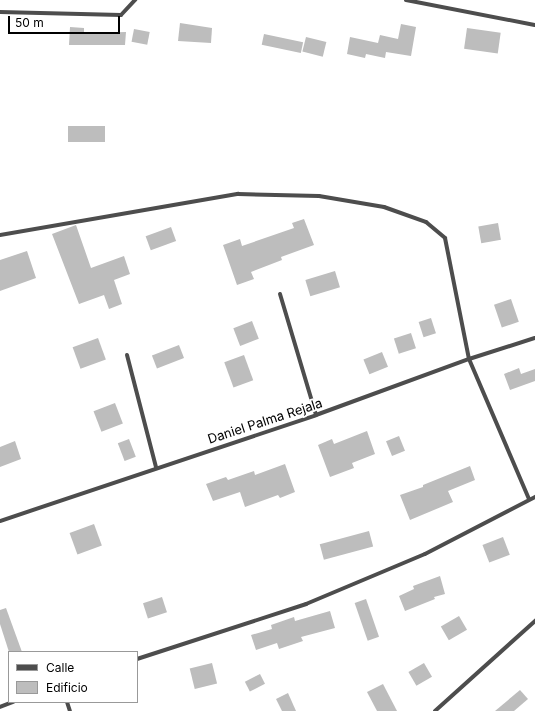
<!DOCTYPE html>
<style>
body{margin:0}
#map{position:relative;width:535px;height:711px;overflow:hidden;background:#fff;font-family:Inter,sans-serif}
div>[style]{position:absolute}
.building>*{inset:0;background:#bdbdbd;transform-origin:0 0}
.minor>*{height:4px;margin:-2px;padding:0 2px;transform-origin:2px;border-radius:2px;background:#4d4d4d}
span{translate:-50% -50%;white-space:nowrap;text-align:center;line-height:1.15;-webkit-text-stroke:3.5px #fff;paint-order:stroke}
.street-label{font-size:13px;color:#000}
.legend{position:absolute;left:8px;top:651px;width:130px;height:52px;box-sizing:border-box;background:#fff;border:1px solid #999;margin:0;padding:5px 7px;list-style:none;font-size:12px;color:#000}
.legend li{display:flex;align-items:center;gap:8px;height:20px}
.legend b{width:20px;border:1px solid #999}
.scale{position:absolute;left:8px;top:16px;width:112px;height:18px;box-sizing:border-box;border:2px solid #000;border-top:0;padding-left:5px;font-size:12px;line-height:14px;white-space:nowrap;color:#000;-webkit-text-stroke:3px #fff;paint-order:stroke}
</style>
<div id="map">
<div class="building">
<i style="clip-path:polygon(180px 23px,212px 28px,211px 43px,178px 41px)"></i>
<i style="clip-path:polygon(401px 24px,416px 27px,411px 56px,386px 52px,385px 58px,366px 54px,365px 58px,347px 54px,350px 37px,378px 43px,380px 35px,398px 39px)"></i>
<i style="clip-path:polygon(70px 27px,84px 28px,84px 33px,126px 32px,125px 45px,69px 45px)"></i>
<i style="left:467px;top:28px;width:34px;height:21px;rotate:8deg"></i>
<i style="left:134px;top:29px;width:16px;height:13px;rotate:11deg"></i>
<i style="left:264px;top:34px;width:40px;height:11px;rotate:12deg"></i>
<i style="left:306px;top:37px;width:21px;height:15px;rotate:14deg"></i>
<i style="left:105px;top:126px;width:16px;height:37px;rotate:90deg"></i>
<i style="clip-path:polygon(304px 219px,314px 245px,281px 257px,282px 260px,251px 272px,254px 279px,237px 285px,223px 245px,240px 239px,242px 246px,294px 228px,292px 223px)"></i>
<i style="left:498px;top:223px;width:17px;height:20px;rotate:80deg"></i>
<i style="clip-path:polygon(76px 225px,91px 268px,124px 256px,130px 274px,114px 280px,122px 304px,109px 309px,104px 295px,79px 304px,52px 234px)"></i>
<i style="left:171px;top:227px;width:15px;height:27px;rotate:70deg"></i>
<i style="clip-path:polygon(27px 251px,36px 278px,0 291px,0 260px)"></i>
<i style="left:335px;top:271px;width:17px;height:31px;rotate:73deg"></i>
<i style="left:511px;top:299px;width:24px;height:18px;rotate:71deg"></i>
<i style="left:431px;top:318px;width:16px;height:13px;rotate:72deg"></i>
<i style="left:252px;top:321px;width:19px;height:20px;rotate:69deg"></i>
<i style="left:411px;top:333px;width:16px;height:18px;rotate:72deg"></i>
<i style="left:98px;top:338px;width:23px;height:27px;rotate:70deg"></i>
<i style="left:179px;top:345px;width:14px;height:29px;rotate:69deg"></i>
<i style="left:382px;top:352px;width:16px;height:20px;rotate:68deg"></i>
<i style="left:244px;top:355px;width:27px;height:21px;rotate:70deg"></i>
<i style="clip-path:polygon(519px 368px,521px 374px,535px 369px,535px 381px,510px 390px,504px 374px)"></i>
<i style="left:115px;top:403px;width:22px;height:23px;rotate:69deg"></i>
<i style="clip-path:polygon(367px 431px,375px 454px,352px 463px,354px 468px,330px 477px,318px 445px,332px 439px,334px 444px)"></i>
<i style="left:399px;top:436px;width:16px;height:14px;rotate:68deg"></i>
<i style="left:129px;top:439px;width:19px;height:12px;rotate:69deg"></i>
<i style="clip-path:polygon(15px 441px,21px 459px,0 467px,0 447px)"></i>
<i style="clip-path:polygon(285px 464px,295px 492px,280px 498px,278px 495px,245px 507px,240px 492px,213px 501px,206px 484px,226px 477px,228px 480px,254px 471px,255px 475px)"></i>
<i style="clip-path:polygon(470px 466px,475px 480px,448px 491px,453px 502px,410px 520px,400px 495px,423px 487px,423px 485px)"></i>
<i style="left:94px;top:524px;width:23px;height:26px;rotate:70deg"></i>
<i style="left:369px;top:531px;width:16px;height:51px;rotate:75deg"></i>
<i style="left:503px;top:537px;width:19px;height:22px;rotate:69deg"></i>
<i style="clip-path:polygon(440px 576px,445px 594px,434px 597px,435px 599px,405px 611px,399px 596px,414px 589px,413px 586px)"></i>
<i style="left:162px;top:597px;width:16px;height:20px;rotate:72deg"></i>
<i style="left:366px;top:599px;width:40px;height:12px;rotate:71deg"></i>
<i style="clip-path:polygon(6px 608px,22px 652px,9px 652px,0 624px,0 610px)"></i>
<i style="clip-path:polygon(330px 611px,335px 628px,301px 637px,303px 641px,279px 649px,277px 643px,256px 650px,251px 635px,272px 629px,271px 625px,294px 617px,295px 621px)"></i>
<i style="left:459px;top:616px;width:16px;height:21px;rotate:60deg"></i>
<i style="left:212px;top:663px;width:21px;height:23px;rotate:76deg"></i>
<i style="left:424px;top:663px;width:16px;height:18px;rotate:60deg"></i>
<i style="left:260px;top:674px;width:11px;height:17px;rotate:63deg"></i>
<i style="clip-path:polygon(383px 684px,397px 711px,377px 711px,367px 692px)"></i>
<i style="clip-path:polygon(520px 690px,528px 699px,514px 711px,495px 711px)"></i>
<i style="clip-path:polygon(288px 693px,296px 711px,282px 711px,276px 699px)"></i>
</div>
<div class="minor">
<i style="left:406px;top:0;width:131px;rotate:11deg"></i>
<i style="left:0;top:12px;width:121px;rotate:1.4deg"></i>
<i style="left:121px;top:15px;width:21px;rotate:-47deg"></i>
<i style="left:0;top:235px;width:242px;rotate:-9.8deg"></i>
<i style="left:238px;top:194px;width:81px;rotate:1.4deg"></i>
<i style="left:319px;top:196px;width:66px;rotate:9.6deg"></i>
<i style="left:384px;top:207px;width:45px;rotate:19.7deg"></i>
<i style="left:426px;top:222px;width:25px;rotate:40deg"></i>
<i style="left:445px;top:238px;width:123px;rotate:78.8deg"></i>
<i style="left:469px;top:359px;width:152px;rotate:66.8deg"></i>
<i style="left:280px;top:294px;width:126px;rotate:73.4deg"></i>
<i style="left:127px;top:355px;width:116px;rotate:75.5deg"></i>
<i style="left:0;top:521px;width:333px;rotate:-18.5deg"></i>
<i style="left:316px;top:415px;width:163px;rotate:-20.1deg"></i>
<i style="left:469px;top:359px;width:69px;rotate:-17.7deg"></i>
<i style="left:137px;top:659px;width:178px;rotate:-18deg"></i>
<i style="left:306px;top:604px;width:129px;rotate:-22.8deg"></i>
<i style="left:425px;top:554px;width:124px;rotate:-27.4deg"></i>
<i style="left:67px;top:702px;width:9px;rotate:72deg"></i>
<i style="left:0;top:707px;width:14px;rotate:-21deg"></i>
<i style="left:435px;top:711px;width:135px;rotate:-42deg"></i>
</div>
<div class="street-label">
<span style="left:265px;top:421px;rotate:-18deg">Daniel Palma Rejala</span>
</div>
<ul class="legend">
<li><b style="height:5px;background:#4d4d4d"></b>Calle</li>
<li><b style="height:11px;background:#bdbdbd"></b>Edificio</li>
</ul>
<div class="scale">50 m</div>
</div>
